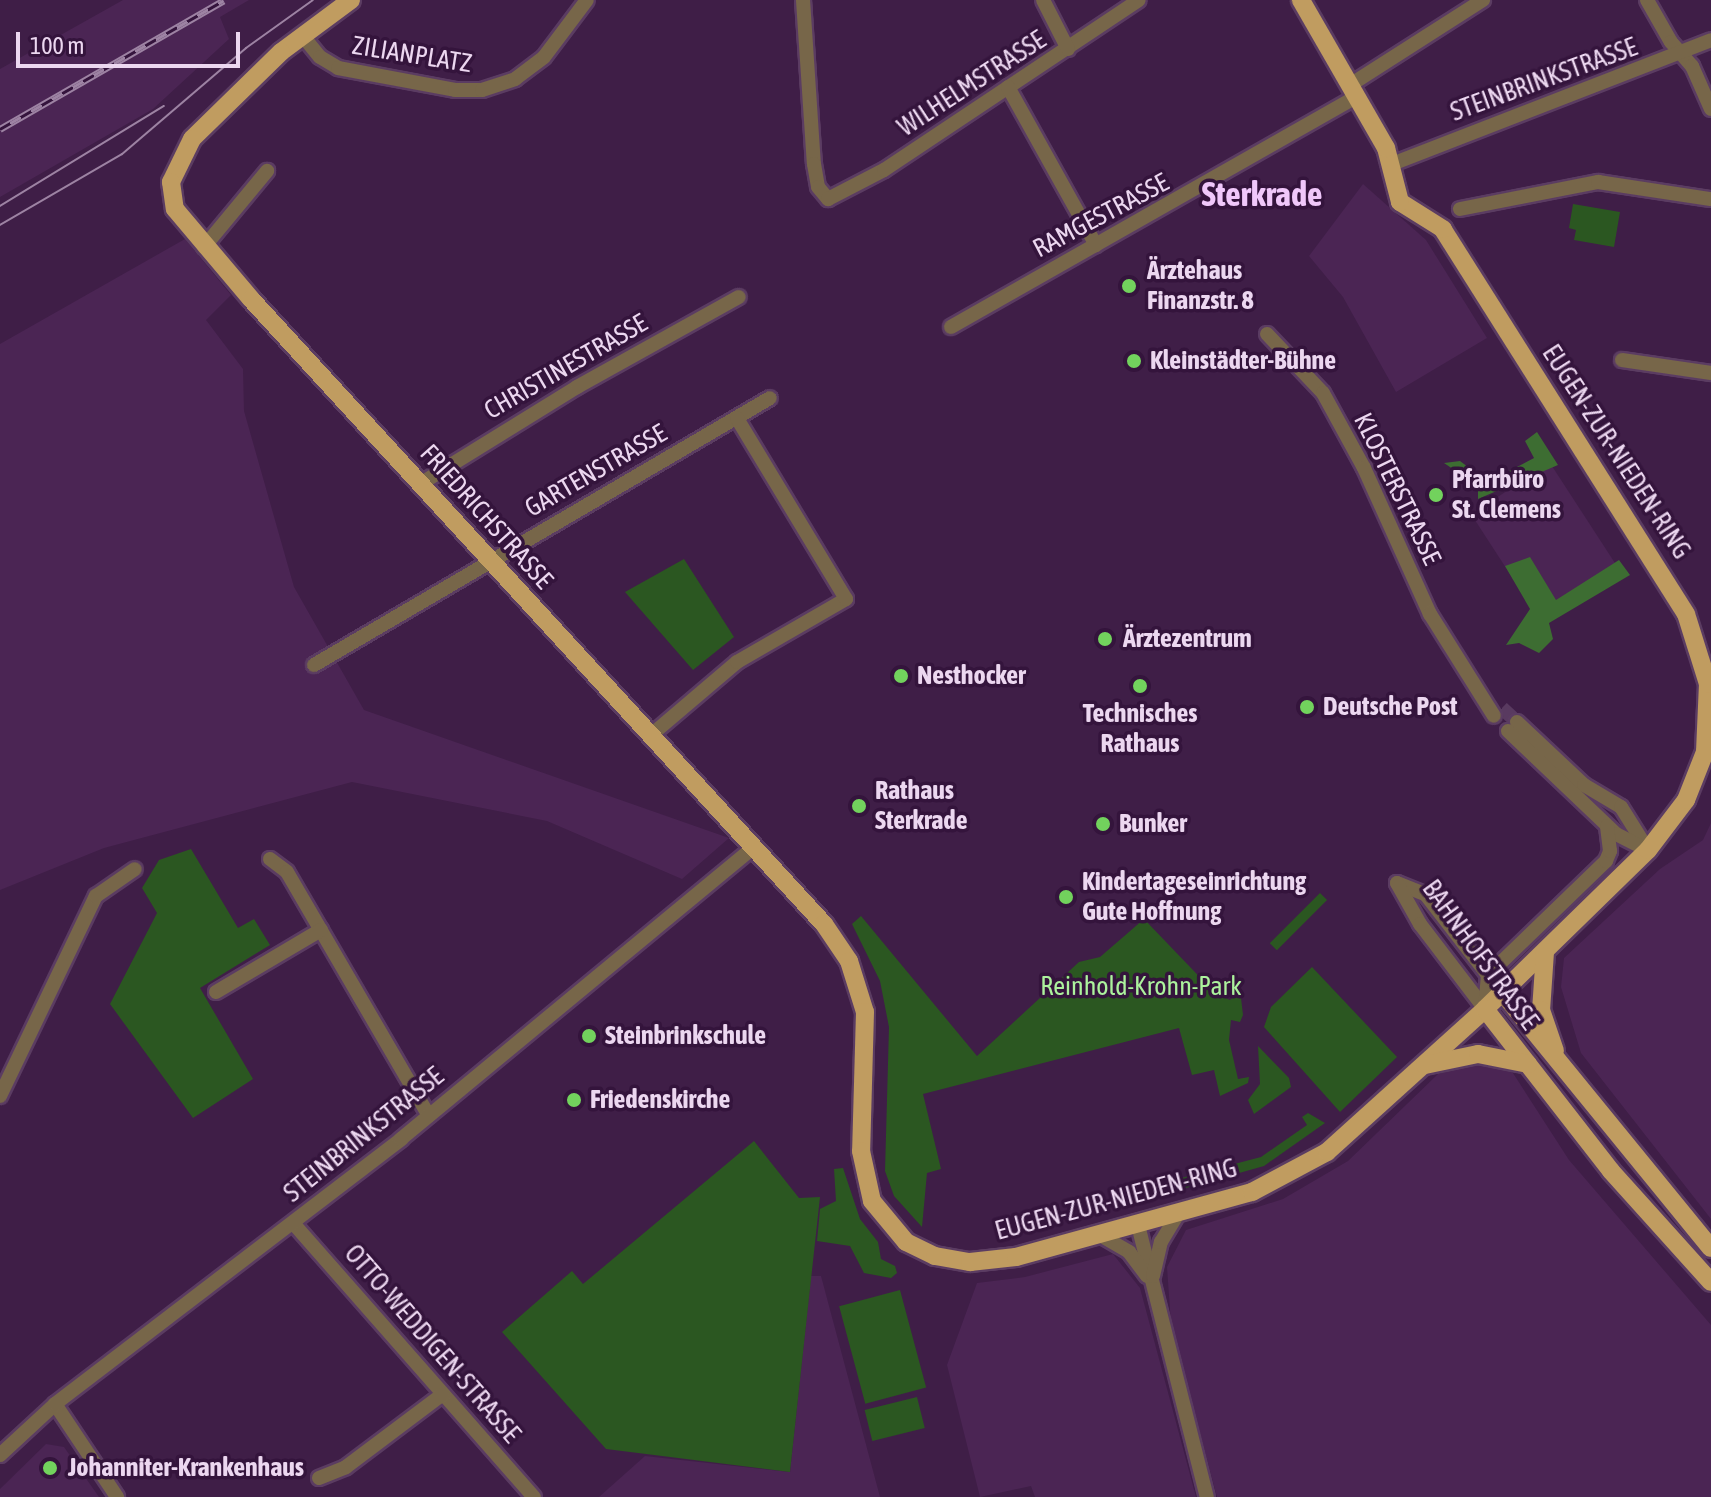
<!DOCTYPE html>
<meta charset="utf-8">
<style>
body{margin:0}
#map{position:relative;width:1711px;height:1497px;overflow:hidden;background:#3f1e47;font-family:"Asap Condensed",sans-serif}
div>[style]{position:absolute}
.built>*{inset:0;background:#4b2554;transform-origin:0 0}
.green>*{inset:0;background:#2b5721;transform-origin:0 0}
.forest>*{inset:0;background:#3d6d32}
.minor-tunnel>*{height:14px;margin-top:-7px;transform-origin:0;background:repeating-linear-gradient(90deg,#593a60 0 14px,transparent 0 21px)}
.roads{filter:drop-shadow(2px 0 #5b3c62) drop-shadow(-2px 0 #5b3c62) drop-shadow(0 2px #5b3c62) drop-shadow(0 -2px #5b3c62)}
.minor>*{height:14px;margin:-7px;padding:0 7px;transform-origin:7px;border-radius:7px;background:#776649}
.major>*{height:18px;margin:-9px;padding:0 9px;transform-origin:9px;border-radius:9px;background:#c09c60}
.tram>*{height:2px;margin:-1px;padding:0 1px;transform-origin:1px;border-radius:1px;background:#9d83a3}
.rail>*{height:7px;margin-top:-3.5px;transform-origin:0;background:repeating-linear-gradient(90deg,#34143c 0 12px,#9d83a3 0 24px);box-sizing:border-box;border-block:2px solid #9d83a3}
.dots>*{width:22px;height:22px;translate:-50% -50%;box-sizing:border-box;border:4px solid #34143c;border-radius:50%}
span{translate:-50% -50%;white-space:nowrap;text-align:center;line-height:1.15;-webkit-text-stroke:7px #34143c;paint-order:stroke}
.street-label{font-size:26px;color:#ecd7f0}
.poi-label{font-size:26px;color:#ecd7f0;font-weight:700}
.left{translate:0 -50%;text-align:left}
.park-label{font-size:26px;color:#acf29d}
.district-label{font-size:34px;color:#f0c7fa;font-weight:700}
.scale{position:absolute;left:16px;top:32px;width:224px;height:36px;box-sizing:border-box;border:4px solid #ecd7f0;border-top:0;padding-left:10px;font-size:24px;line-height:28px;white-space:nowrap;color:#ecd7f0;-webkit-text-stroke:6px #34143c;paint-order:stroke}
</style>
<div id="map">
<div class="built">
<i style="clip-path:polygon(123px 0,249px 0,220px 17px,229px 39px,153px 109px,0 197px,0 69px)"></i>
<i style="clip-path:polygon(1363px 184px,1426px 240px,1487px 338px,1396px 392px,1343px 297px,1309px 256px)"></i>
<i style="clip-path:polygon(185px 239px,231px 295px,206px 320px,243px 369px,244px 411px,294px 587px,364px 710px,729px 838px,682px 879px,547px 821px,352px 782px,104px 848px,0 890px,0 344px)"></i>
<i style="left:1550px;top:463px;width:124px;height:94px;rotate:57deg"></i>
<i style="clip-path:polygon(1711px 823px,1711px 1219px,1581px 1053px,1561px 987px,1564px 958px,1660px 869px,1703px 840px)"></i>
<i style="clip-path:polygon(1475px 1063px,1511px 1070px,1569px 1160px,1711px 1325px,1711px 1497px,1217px 1497px,1171px 1324px,1167px 1267px,1186px 1230px,1283px 1199px,1348px 1161px,1438px 1074px)"></i>
<i style="clip-path:polygon(1113px 1254px,1140px 1288px,1196px 1497px,1035px 1497px,1031px 1486px,980px 1497px,947px 1365px,977px 1283px,1025px 1277px)"></i>
<i style="clip-path:polygon(811px 1276px,821px 1276px,880px 1497px,599px 1497px,645px 1456px,790px 1472px)"></i>
<i style="clip-path:polygon(46px 1444px,64px 1447px,99px 1497px,0 1497px,0 1489px)"></i>
</div>
<div class="green">
<i style="clip-path:polygon(1573px 204px,1620px 212px,1614px 247px,1574px 240px,1576px 230px,1569px 228px)"></i>
<i style="clip-path:polygon(684px 559px,734px 637px,693px 670px,625px 592px)"></i>
<i style="clip-path:polygon(191px 849px,238px 928px,254px 919px,270px 945px,200px 988px,253px 1079px,193px 1118px,110px 1004px,157px 913px,142px 888px,159px 860px)"></i>
<i style="left:1320px;top:893px;width:10px;height:71px;rotate:45deg"></i>
<i style="clip-path:polygon(861px 916px,977px 1056px,1079px 962px,1100px 957px,1144px 919px,1215px 993px,1230px 1000px,1237px 993px,1241px 998px,1243px 1015px,1240px 1022px,1231px 1020px,1229px 1040px,1238px 1079px,1249px 1077px,1248px 1083px,1220px 1096px,1214px 1070px,1192px 1075px,1179px 1028px,923px 1094px,941px 1169px,927px 1173px,922px 1227px,894px 1196px,885px 1171px,889px 1027px,880px 981px,852px 924px)"></i>
<i style="clip-path:polygon(1312px 967px,1397px 1057px,1340px 1112px,1264px 1027px,1271px 1007px)"></i>
<i style="clip-path:polygon(1258px 1046px,1289px 1078px,1291px 1087px,1254px 1114px,1248px 1100px,1260px 1084px)"></i>
<i style="clip-path:polygon(1308px 1113px,1325px 1123px,1264px 1166px,1140px 1201px,1139px 1189px,1261px 1157px,1307px 1125px,1302px 1117px)"></i>
<i style="clip-path:polygon(754px 1141px,799px 1198px,820px 1197px,790px 1472px,606px 1449px,502px 1332px,572px 1271px,583px 1284px)"></i>
<i style="clip-path:polygon(843px 1168px,860px 1219px,878px 1242px,881px 1259px,895px 1266px,897px 1273px,891px 1278px,864px 1273px,850px 1246px,817px 1241px,820px 1209px,836px 1201px,834px 1169px)"></i>
<i style="left:900px;top:1290px;width:101px;height:63px;rotate:75deg"></i>
<i style="left:917px;top:1397px;width:32px;height:54px;rotate:76deg"></i>
</div>
<div class="forest">
<i style="clip-path:polygon(1537px 432px,1558px 465px,1478px 499px,1478px 486px,1444px 463px,1460px 461px,1488px 482px,1534px 458px,1525px 441px)"></i>
<i style="clip-path:polygon(1530px 557px,1556px 600px,1619px 560px,1630px 575px,1549px 623px,1553px 639px,1539px 653px,1519px 643px,1506px 645px,1530px 609px,1505px 566px)"></i>
</div>
<div class="minor-tunnel">
<i style="left:1502px;top:708px;width:21px;rotate:43deg"></i>
</div>
<div class="roads">
<div class="minor">
<i style="left:803px;top:0;width:164px;rotate:86.2deg"></i>
<i style="left:814px;top:164px;width:23px;rotate:80deg"></i>
<i style="left:818px;top:187px;width:16px;rotate:50deg"></i>
<i style="left:828px;top:199px;width:63px;rotate:-27.4deg"></i>
<i style="left:884px;top:170px;width:306px;rotate:-33.7deg"></i>
<i style="left:1043px;top:0;width:55px;rotate:63deg"></i>
<i style="left:1647px;top:0;width:48px;rotate:60.3deg"></i>
<i style="left:1671px;top:42px;width:32px;rotate:49deg"></i>
<i style="left:1692px;top:66px;width:47px;rotate:66.2deg"></i>
<i style="left:302px;top:35px;width:28px;rotate:51deg"></i>
<i style="left:320px;top:57px;width:21px;rotate:31deg"></i>
<i style="left:338px;top:68px;width:119px;rotate:10.6deg"></i>
<i style="left:455px;top:90px;width:27px"></i>
<i style="left:482px;top:90px;width:35px;rotate:-18deg"></i>
<i style="left:515px;top:79px;width:36px;rotate:-37deg"></i>
<i style="left:544px;top:57px;width:71px;rotate:-53deg"></i>
<i style="left:1350px;top:85px;width:158px;rotate:-32.6deg"></i>
<i style="left:1008px;top:87px;width:181px;rotate:60.9deg"></i>
<i style="left:1392px;top:164px;width:342px;rotate:-21.2deg"></i>
<i style="left:1460px;top:209px;width:141px;rotate:-11.1deg"></i>
<i style="left:1598px;top:182px;width:114px;rotate:8.6deg"></i>
<i style="left:204px;top:247px;width:99px;rotate:-50.3deg"></i>
<i style="left:951px;top:327px;width:466px;rotate:-29.6deg"></i>
<i style="left:1267px;top:334px;width:81px;rotate:46.5deg"></i>
<i style="left:1323px;top:393px;width:85px;rotate:61.3deg"></i>
<i style="left:1364px;top:468px;width:160px;rotate:65.7deg"></i>
<i style="left:1430px;top:614px;width:120px;rotate:57.9deg"></i>
<i style="left:1622px;top:360px;width:90px;rotate:8.3deg"></i>
<i style="left:420px;top:484px;width:185px;rotate:-31.7deg"></i>
<i style="left:577px;top:387px;width:185px;rotate:-29.1deg"></i>
<i style="left:314px;top:665px;width:528px;rotate:-30.35deg"></i>
<i style="left:1517px;top:722px;width:92px;rotate:43.2deg"></i>
<i style="left:1584px;top:785px;width:43px;rotate:30.7deg"></i>
<i style="left:1621px;top:807px;width:51px;rotate:57.9deg"></i>
<i style="left:1508px;top:731px;width:149px;rotate:43.6deg"></i>
<i style="left:1616px;top:834px;width:36px;rotate:27deg"></i>
<i style="left:650px;top:736px;width:114px;rotate:-40.4deg"></i>
<i style="left:737px;top:662px;width:126px;rotate:-30deg"></i>
<i style="left:846px;top:599px;width:211px;rotate:-121.1deg"></i>
<i style="left:270px;top:859px;width:21px;rotate:37deg"></i>
<i style="left:287px;top:872px;width:282px;rotate:59.8deg"></i>
<i style="left:1397px;top:883px;width:31px;rotate:22deg"></i>
<i style="left:1426px;top:895px;width:108px;rotate:52.2deg"></i>
<i style="left:1397px;top:883px;width:47px;rotate:60.7deg"></i>
<i style="left:1420px;top:924px;width:107px;rotate:52.6deg"></i>
<i style="left:216px;top:992px;width:122px;rotate:-30.6deg"></i>
<i style="left:1485px;top:1009px;width:34px;rotate:-85deg"></i>
<i style="left:1488px;top:975px;width:164px;rotate:-44deg"></i>
<i style="left:1606px;top:861px;width:11px;rotate:-68deg"></i>
<i style="left:1610px;top:851px;width:25px;rotate:-97deg"></i>
<i style="left:0;top:1096px;width:222px;rotate:-64.4deg"></i>
<i style="left:96px;top:896px;width:47px;rotate:-34.7deg"></i>
<i style="left:293px;top:1223px;width:365px;rotate:48.7deg"></i>
<i style="left:1138px;top:1225px;width:281px;rotate:75.8deg"></i>
<i style="left:1100px;top:1235px;width:34px;rotate:30deg"></i>
<i style="left:1129px;top:1252px;width:30px;rotate:53deg"></i>
<i style="left:1153px;top:1276px;width:35px;rotate:-77deg"></i>
<i style="left:1161px;top:1242px;width:33px;rotate:-59deg"></i>
<i style="left:55px;top:1404px;width:112px;rotate:56.3deg"></i>
<i style="left:0;top:1455px;width:75px;rotate:-42.8deg"></i>
<i style="left:55px;top:1404px;width:436px;rotate:-37.4deg"></i>
<i style="left:401px;top:1139px;width:458px;rotate:-39.6deg"></i>
<i style="left:319px;top:1478px;width:29px;rotate:-22deg"></i>
<i style="left:346px;top:1467px;width:121px;rotate:-37deg"></i>
</div>
<div class="major">
<i style="left:351px;top:0;width:87px;rotate:143.4deg"></i>
<i style="left:281px;top:52px;width:124px;rotate:135.7deg"></i>
<i style="left:192px;top:139px;width:48px;rotate:116deg"></i>
<i style="left:171px;top:182px;width:27px;rotate:82deg"></i>
<i style="left:175px;top:209px;width:118px;rotate:49.8deg"></i>
<i style="left:251px;top:299px;width:848px;rotate:47.49deg"></i>
<i style="left:824px;top:924px;width:45px;rotate:56deg"></i>
<i style="left:849px;top:961px;width:53px;rotate:72.6deg"></i>
<i style="left:865px;top:1012px;width:139px;rotate:91.6deg"></i>
<i style="left:861px;top:1151px;width:51px;rotate:77.6deg"></i>
<i style="left:872px;top:1201px;width:53px;rotate:50.3deg"></i>
<i style="left:906px;top:1242px;width:32px;rotate:26deg"></i>
<i style="left:935px;top:1256px;width:36px;rotate:10deg"></i>
<i style="left:970px;top:1262px;width:46px;rotate:-6.2deg"></i>
<i style="left:1016px;top:1257px;width:245px;rotate:-15.4deg"></i>
<i style="left:1252px;top:1192px;width:85px;rotate:-28.1deg"></i>
<i style="left:1327px;top:1152px;width:213px;rotate:-42.1deg"></i>
<i style="left:1485px;top:1009px;width:228px;rotate:-44.3deg"></i>
<i style="left:1648px;top:850px;width:63px;rotate:-52.8deg"></i>
<i style="left:1686px;top:800px;width:52px;rotate:-68.4deg"></i>
<i style="left:1705px;top:752px;width:68px;rotate:-87.5deg"></i>
<i style="left:1708px;top:684px;width:73px;rotate:-107.4deg"></i>
<i style="left:1686px;top:614px;width:455px;rotate:-122.3deg"></i>
<i style="left:1443px;top:229px;width:51px;rotate:-147.9deg"></i>
<i style="left:1400px;top:202px;width:56px;rotate:-104.5deg"></i>
<i style="left:1386px;top:148px;width:171px;rotate:-119.9deg"></i>
<i style="left:1545px;top:952px;width:58px;rotate:93.9deg"></i>
<i style="left:1541px;top:1010px;width:43px;rotate:71.1deg"></i>
<i style="left:1502px;top:992px;width:330px;rotate:50.8deg"></i>
<i style="left:1485px;top:1009px;width:205px;rotate:52.1deg"></i>
<i style="left:1611px;top:1171px;width:149px;rotate:48deg"></i>
<i style="left:1425px;top:1065px;width:54px;rotate:-11.7deg"></i>
<i style="left:1478px;top:1054px;width:51px;rotate:11.3deg"></i>
</div>
</div>
<div class="tram">
<i style="left:0;top:206px;width:192px;rotate:-31.4deg"></i>
<i style="left:0;top:225px;width:141px;rotate:-30.2deg"></i>
<i style="left:122px;top:154px;width:163px;rotate:-40.5deg"></i>
<i style="left:246px;top:48px;width:82px;rotate:-35.6deg"></i>
</div>
<div class="rail">
<i style="left:0;top:129px;width:258px;rotate:-29.9deg"></i>
</div>
<div class="dots">
<i style="left:1129px;top:286px;background:#72d25d"></i>
<i style="left:1134px;top:361px;background:#72d25d"></i>
<i style="left:1436px;top:495px;background:#72d25d"></i>
<i style="left:1105px;top:639px;background:#72d25d"></i>
<i style="left:901px;top:676px;background:#72d25d"></i>
<i style="left:1140px;top:686px;background:#72d25d"></i>
<i style="left:1307px;top:707px;background:#72d25d"></i>
<i style="left:859px;top:806px;background:#72d25d"></i>
<i style="left:1103px;top:824px;background:#72d25d"></i>
<i style="left:1066px;top:897px;background:#72d25d"></i>
<i style="left:589px;top:1036px;background:#72d25d"></i>
<i style="left:574px;top:1100px;background:#72d25d"></i>
<i style="left:50px;top:1468px;background:#72d25d"></i>
</div>
<div class="street-label">
<span style="left:412px;top:55px;rotate:9deg">ZILIANPLATZ</span>
<span style="left:1544px;top:80px;rotate:-20deg">STEINBRINKSTRASSE</span>
<span style="left:972px;top:84px;rotate:-33deg">WILHELMSTRASSE</span>
<span style="left:1101px;top:216px;rotate:-28deg">RAMGESTRASSE</span>
<span style="left:566px;top:367px;rotate:-30deg">CHRISTINESTRASSE</span>
<span style="left:1616px;top:452px;rotate:57deg">EUGEN-ZUR-NIEDEN-RING</span>
<span style="left:596px;top:471px;rotate:-30deg">GARTENSTRASSE</span>
<span style="left:1397px;top:489px;rotate:64deg">KLOSTERSTRASSE</span>
<span style="left:486px;top:517px;rotate:48deg">FRIEDRICHSTRASSE</span>
<span style="left:1480px;top:955px;rotate:54deg">BAHNHOFSTRASSE</span>
<span style="left:364px;top:1135px;rotate:-39deg">STEINBRINKSTRASSE</span>
<span style="left:1116px;top:1200px;rotate:-15deg">EUGEN-ZUR-NIEDEN-RING</span>
<span style="left:432px;top:1344px;rotate:49deg">OTTO-WEDDIGEN-STRASSE</span>
</div>
<div class="poi-label">
<span class="left" style="left:1147px;top:286px">Ärztehaus<br>Finanzstr. 8</span>
<span class="left" style="left:1150px;top:361px">Kleinstädter-Bühne</span>
<span class="left" style="left:1452px;top:495px">Pfarrbüro<br>St. Clemens</span>
<span class="left" style="left:1123px;top:639px">Ärztezentrum</span>
<span class="left" style="left:917px;top:676px">Nesthocker</span>
<span class="left" style="left:1323px;top:707px">Deutsche Post</span>
<span style="left:1140px;top:729px">Technisches<br>Rathaus</span>
<span class="left" style="left:875px;top:806px">Rathaus<br>Sterkrade</span>
<span class="left" style="left:1119px;top:824px">Bunker</span>
<span class="left" style="left:1082px;top:897px">Kindertageseinrichtung<br>Gute Hoffnung</span>
<span class="left" style="left:605px;top:1036px">Steinbrinkschule</span>
<span class="left" style="left:590px;top:1100px">Friedenskirche</span>
<span class="left" style="left:68px;top:1468px">Johanniter-Krankenhaus</span>
</div>
<div class="park-label">
<span style="left:1141px;top:987px">Reinhold-Krohn-Park</span>
</div>
<div class="district-label">
<span style="left:1262px;top:194px">Sterkrade</span>
</div>
<div class="scale">100 m</div>
</div>
